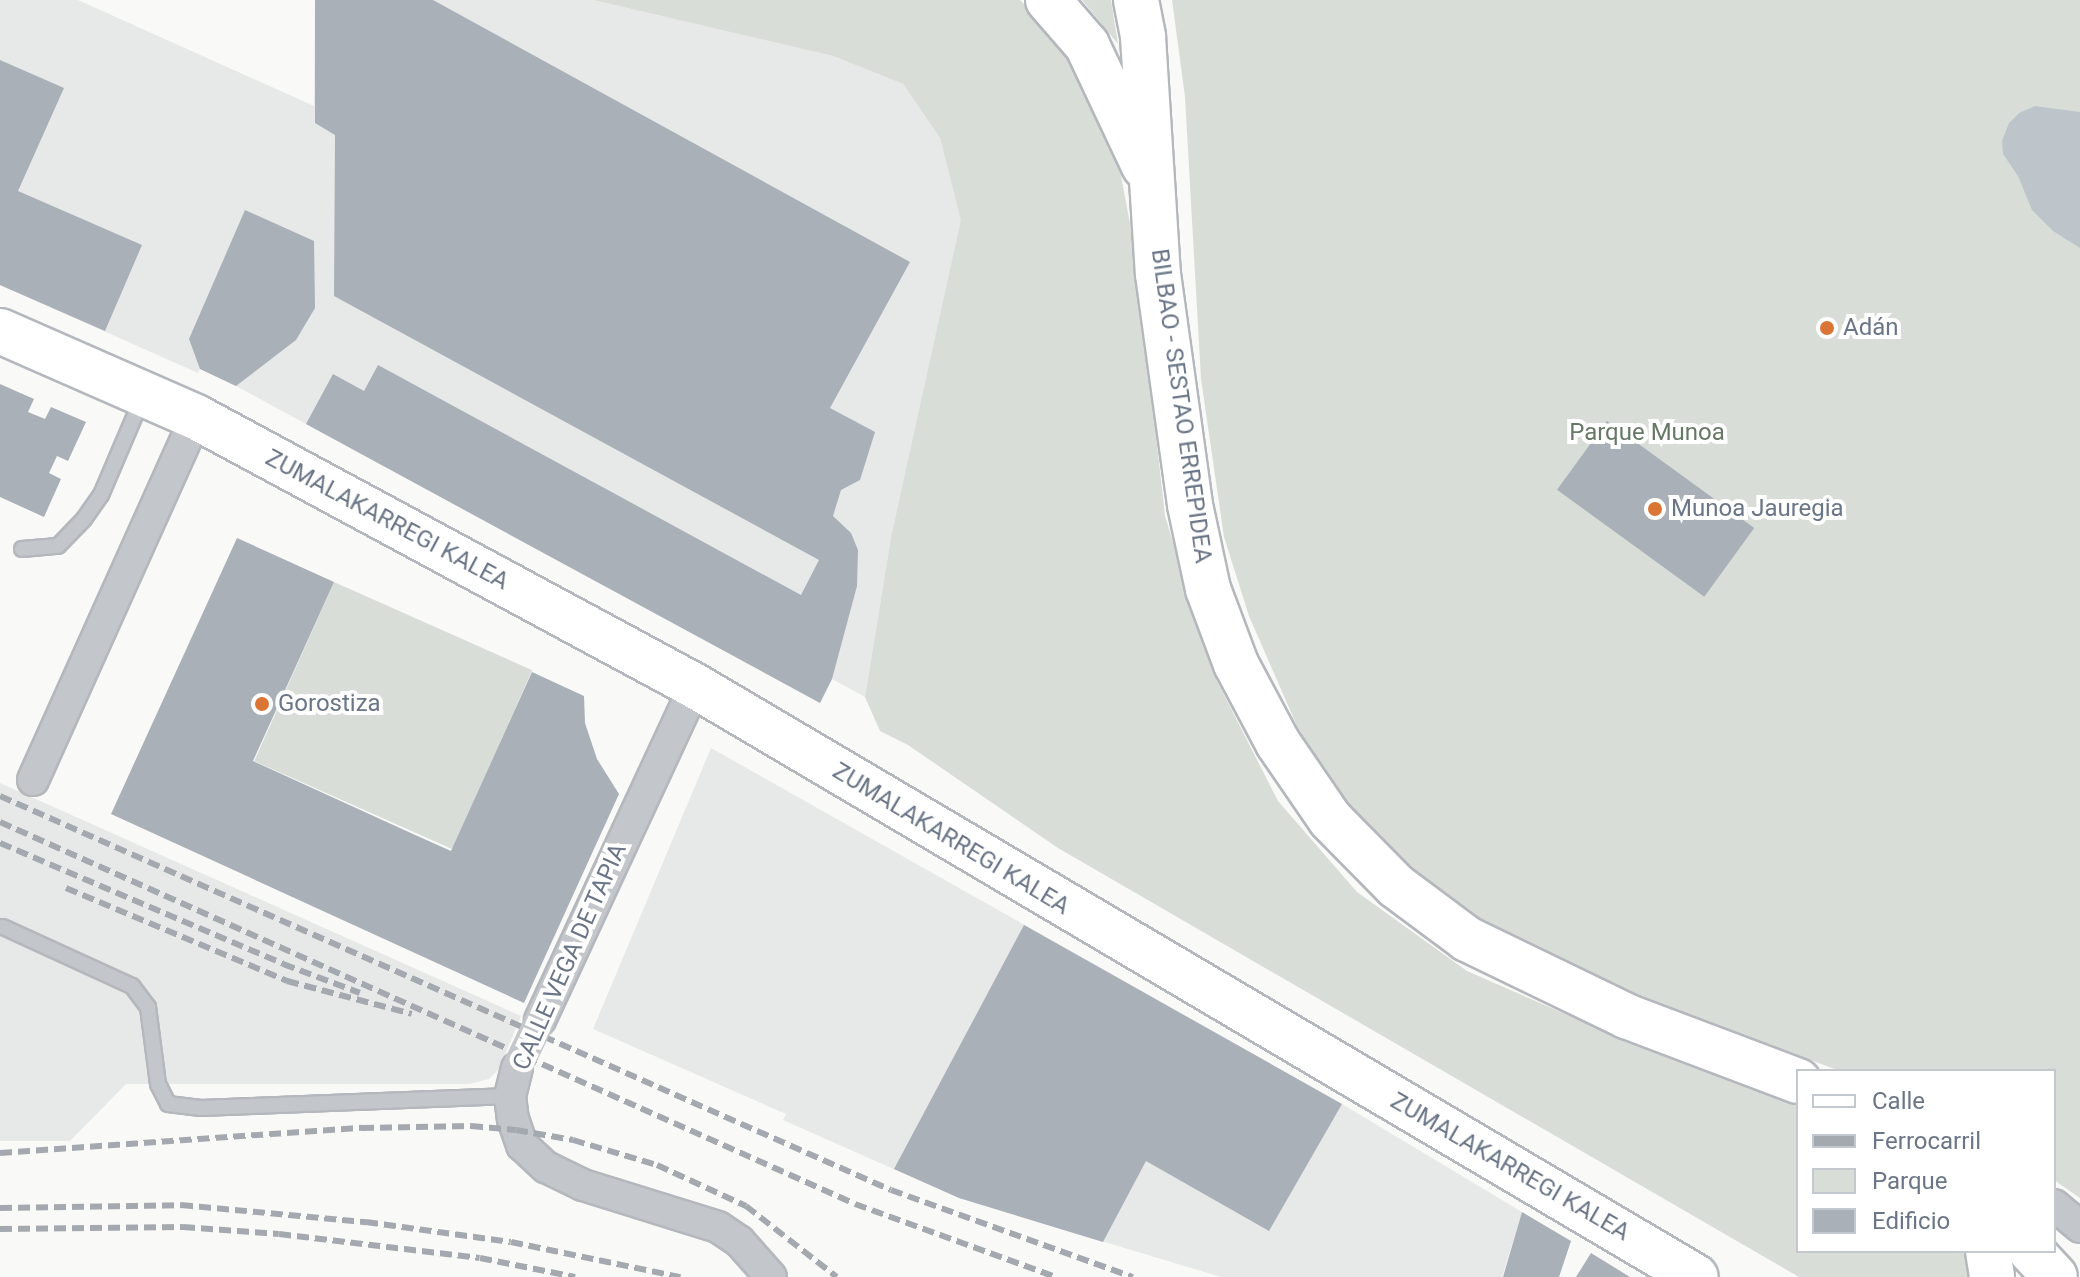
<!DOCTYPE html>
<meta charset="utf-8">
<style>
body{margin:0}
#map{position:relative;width:2080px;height:1277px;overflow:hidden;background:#f9f9f7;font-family:Roboto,sans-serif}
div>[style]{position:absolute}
.built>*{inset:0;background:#e7e8e8}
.green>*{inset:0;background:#d8ded7;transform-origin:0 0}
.water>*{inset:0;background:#bdc5cb}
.building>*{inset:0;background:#aab0b8;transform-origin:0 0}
.roads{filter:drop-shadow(2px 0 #b4b8bd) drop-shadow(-2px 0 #b4b8bd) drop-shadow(0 2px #b4b8bd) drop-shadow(0 -2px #b4b8bd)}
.service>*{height:14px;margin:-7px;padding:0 7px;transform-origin:7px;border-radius:7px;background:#c3c6ca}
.minor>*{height:30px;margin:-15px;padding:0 15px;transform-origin:15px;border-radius:15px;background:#c3c6ca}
.primary>*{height:44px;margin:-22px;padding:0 22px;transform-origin:22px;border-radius:22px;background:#fff}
.rail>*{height:6px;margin-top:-3px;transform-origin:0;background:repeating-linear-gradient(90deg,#a4a9b0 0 12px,transparent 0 18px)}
.minor-bridge>*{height:30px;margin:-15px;padding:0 15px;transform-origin:15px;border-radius:15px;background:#c3c6ca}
.dots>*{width:22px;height:22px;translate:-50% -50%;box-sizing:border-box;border:4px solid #fff;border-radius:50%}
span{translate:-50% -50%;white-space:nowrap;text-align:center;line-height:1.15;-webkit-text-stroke:8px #fff;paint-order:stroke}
.poi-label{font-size:24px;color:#6a7687}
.left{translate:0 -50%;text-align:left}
.street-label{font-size:24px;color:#6a7687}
.park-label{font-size:24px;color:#667965}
.legend{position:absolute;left:1796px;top:1069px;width:260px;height:184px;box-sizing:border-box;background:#fff;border:2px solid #c3c8cf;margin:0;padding:10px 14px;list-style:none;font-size:24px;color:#6a7687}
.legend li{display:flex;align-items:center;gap:16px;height:40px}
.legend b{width:40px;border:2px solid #c3c8cf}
</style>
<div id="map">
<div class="built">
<i style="clip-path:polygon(0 0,78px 0,314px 106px,315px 0,593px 0,833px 56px,903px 84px,940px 138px,962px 220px,891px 537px,865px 697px,832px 679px,820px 703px,236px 386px,200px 369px,198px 373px,0 285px)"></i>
<i style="clip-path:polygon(711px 748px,1342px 1104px,1522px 1212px,1502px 1277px,1221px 1277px,959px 1198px,783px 1120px,786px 1114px,593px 1029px)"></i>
<i style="clip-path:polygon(0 783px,521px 1016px,499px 1069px,489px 1079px,469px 1084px,126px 1084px,70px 1141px,0 1141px)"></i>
</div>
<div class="green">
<i style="clip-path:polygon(593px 0,1020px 0,1024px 4px,1084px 75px,1114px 138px,1136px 256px,1165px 516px,1215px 677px,1278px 801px,1357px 892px,1467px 971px,1611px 1034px,1748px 1083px,1798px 1107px,1798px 1251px,1971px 1251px,1977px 1277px,1799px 1277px,1058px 848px,908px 745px,880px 731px,865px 697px,891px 537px,961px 220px,940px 138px,903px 84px,833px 56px)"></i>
<i style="clip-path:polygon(1082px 0,1111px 0,1118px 44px)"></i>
<i style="clip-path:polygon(1172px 0,2080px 0,2080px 1198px,2054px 1180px,2054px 1071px,1840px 1071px,1638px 996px,1488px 928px,1375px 853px,1297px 726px,1249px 616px,1224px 537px,1201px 379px,1185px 97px)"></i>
<i style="left:334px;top:582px;width:217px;height:196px;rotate:24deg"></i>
</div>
<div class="water">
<i style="clip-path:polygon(2035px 106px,2080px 112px,2080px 248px,2053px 231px,2032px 210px,2018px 176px,2003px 154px,2002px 141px,2009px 123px,2019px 113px)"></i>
</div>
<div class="building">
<i style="clip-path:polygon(315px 0,433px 0,910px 262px,830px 408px,875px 432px,860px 480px,841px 490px,833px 516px,851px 533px,858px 550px,857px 586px,832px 679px,820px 703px,306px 424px,333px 374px,364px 391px,378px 365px,801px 595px,819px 560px,334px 296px,335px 135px,315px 123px)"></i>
<i style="clip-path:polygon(0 60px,64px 88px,18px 191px,142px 245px,105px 331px,0 285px)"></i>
<i style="clip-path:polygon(245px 210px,314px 241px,315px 308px,296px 340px,236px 386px,200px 369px,189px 339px)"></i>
<i style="clip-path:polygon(0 384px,34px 399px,28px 412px,45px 419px,51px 407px,86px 422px,68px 461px,57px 456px,49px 473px,61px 479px,44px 517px,0 497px)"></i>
<i style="left:1607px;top:421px;width:182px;height:85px;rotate:36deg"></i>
<i style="clip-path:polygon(237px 538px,334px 582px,253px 761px,413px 834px,451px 851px,532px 672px,584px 696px,585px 723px,597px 759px,619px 794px,524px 1003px,111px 814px)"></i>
<i style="clip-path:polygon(1024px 925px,1342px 1104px,1269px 1231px,1146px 1161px,1103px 1242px,959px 1198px,894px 1169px)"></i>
<i style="clip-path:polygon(1522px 1212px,1571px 1241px,1559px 1277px,1503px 1277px)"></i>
<i style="clip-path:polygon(1591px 1253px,1630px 1277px,1576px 1277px)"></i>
</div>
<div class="roads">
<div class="service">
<i style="left:22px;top:549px;width:36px;rotate:-5deg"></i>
<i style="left:58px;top:546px;width:37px;rotate:-46deg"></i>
<i style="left:84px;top:519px;width:29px;rotate:-55deg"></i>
<i style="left:101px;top:495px;width:104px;rotate:-66.9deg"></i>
<i style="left:3px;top:927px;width:142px;rotate:24.6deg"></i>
<i style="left:132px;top:986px;width:26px;rotate:53deg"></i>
<i style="left:148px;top:1007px;width:78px;rotate:82.6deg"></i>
<i style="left:158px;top:1084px;width:22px;rotate:63deg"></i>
<i style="left:168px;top:1104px;width:33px;rotate:7deg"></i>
<i style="left:201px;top:1108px;width:309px;rotate:-2.2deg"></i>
</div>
<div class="minor">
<i style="left:33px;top:780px;width:398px;rotate:-65.8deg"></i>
<i style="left:540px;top:1020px;width:368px;rotate:-65.1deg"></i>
<i style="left:517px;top:1068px;width:29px;rotate:104deg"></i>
<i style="left:510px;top:1096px;width:23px;rotate:83deg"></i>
<i style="left:513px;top:1119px;width:28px;rotate:71deg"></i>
<i style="left:522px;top:1145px;width:33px;rotate:43deg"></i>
<i style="left:546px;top:1167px;width:41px;rotate:25.9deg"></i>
<i style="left:583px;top:1185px;width:141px;rotate:17.3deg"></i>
<i style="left:718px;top:1227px;width:25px;rotate:34deg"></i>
<i style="left:739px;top:1241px;width:48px;rotate:48.4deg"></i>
<i style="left:2054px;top:1205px;width:34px;rotate:40deg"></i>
</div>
<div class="primary">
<i style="left:1048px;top:0;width:60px;rotate:49.1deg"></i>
<i style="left:1087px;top:45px;width:134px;rotate:64.8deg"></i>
<i style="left:1136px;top:0;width:38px;rotate:79deg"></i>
<i style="left:1143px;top:37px;width:237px;rotate:86.4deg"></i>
<i style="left:1158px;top:274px;width:233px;rotate:82.1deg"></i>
<i style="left:1190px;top:505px;width:86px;rotate:77.9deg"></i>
<i style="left:1208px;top:589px;width:80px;rotate:69.5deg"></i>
<i style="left:1236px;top:664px;width:89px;rotate:62deg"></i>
<i style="left:1278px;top:743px;width:92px;rotate:55.6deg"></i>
<i style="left:1330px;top:819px;width:94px;rotate:45.4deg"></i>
<i style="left:1396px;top:886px;width:89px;rotate:36.7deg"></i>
<i style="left:1467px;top:939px;width:177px;rotate:25.8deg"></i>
<i style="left:1626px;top:1016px;width:184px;rotate:20.7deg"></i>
<i style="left:0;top:331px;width:214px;rotate:23.7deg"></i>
<i style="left:196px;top:417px;width:567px;rotate:28.33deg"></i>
<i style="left:695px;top:686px;width:1162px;rotate:30.56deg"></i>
<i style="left:1988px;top:1251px;width:26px;rotate:81deg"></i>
<i style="left:2031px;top:1251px;width:35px;rotate:47deg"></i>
</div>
</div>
<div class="rail">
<i style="left:0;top:796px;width:974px;rotate:23.86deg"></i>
<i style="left:891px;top:1190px;width:257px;rotate:19.8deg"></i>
<i style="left:0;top:822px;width:936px;rotate:24.07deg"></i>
<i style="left:855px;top:1204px;width:214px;rotate:20deg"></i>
<i style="left:0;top:843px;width:308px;rotate:23.1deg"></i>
<i style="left:283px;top:964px;width:82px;rotate:20.6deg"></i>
<i style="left:66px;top:888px;width:240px;rotate:22.8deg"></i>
<i style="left:287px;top:981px;width:129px;rotate:14.8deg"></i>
<i style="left:0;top:1153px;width:363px;rotate:-4deg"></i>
<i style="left:362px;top:1128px;width:109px;rotate:-1.1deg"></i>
<i style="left:471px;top:1126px;width:45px;rotate:5.1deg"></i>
<i style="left:516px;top:1130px;width:58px;rotate:10deg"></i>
<i style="left:573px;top:1140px;width:88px;rotate:16.6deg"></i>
<i style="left:657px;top:1165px;width:98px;rotate:24.7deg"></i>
<i style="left:746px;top:1206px;width:115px;rotate:38deg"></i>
<i style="left:0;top:1208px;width:181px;rotate:-0.9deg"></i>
<i style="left:181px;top:1205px;width:186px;rotate:5.3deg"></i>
<i style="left:366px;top:1222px;width:146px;rotate:7.9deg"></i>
<i style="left:511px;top:1242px;width:173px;rotate:11.7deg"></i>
<i style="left:0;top:1229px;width:183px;rotate:-0.6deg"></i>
<i style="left:183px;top:1227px;width:96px;rotate:4.2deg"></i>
<i style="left:279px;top:1234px;width:202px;rotate:6.8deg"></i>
<i style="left:480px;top:1258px;width:97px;rotate:11.3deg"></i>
</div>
<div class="minor-bridge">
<i style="left:517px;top:1068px;width:53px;rotate:-64.4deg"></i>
</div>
<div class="dots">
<i style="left:1827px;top:328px;background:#db7536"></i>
<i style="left:1655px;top:509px;background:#db7536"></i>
<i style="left:262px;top:704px;background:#db7536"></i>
</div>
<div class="poi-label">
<span class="left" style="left:1843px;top:328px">Adán</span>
<span class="left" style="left:1671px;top:509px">Munoa Jauregia</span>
<span class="left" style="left:278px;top:704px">Gorostiza</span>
</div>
<div class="street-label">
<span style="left:1181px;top:406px;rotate:82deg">BILBAO - SESTAO ERREPIDEA</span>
<span style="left:387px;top:520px;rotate:28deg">ZUMALAKARREGI KALEA</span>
<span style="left:951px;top:839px;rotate:31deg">ZUMALAKARREGI KALEA</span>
<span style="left:570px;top:957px;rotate:-66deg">CALLE VEGA DE TAPIA</span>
<span style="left:1510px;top:1167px;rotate:30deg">ZUMALAKARREGI KALEA</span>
</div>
<div class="park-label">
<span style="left:1647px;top:433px">Parque Munoa</span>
</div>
<ul class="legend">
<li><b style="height:10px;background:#fff"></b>Calle</li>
<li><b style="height:10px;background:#a4a9b0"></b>Ferrocarril</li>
<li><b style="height:22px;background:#d8ded7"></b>Parque</li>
<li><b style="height:22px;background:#aab0b8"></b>Edificio</li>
</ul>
</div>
